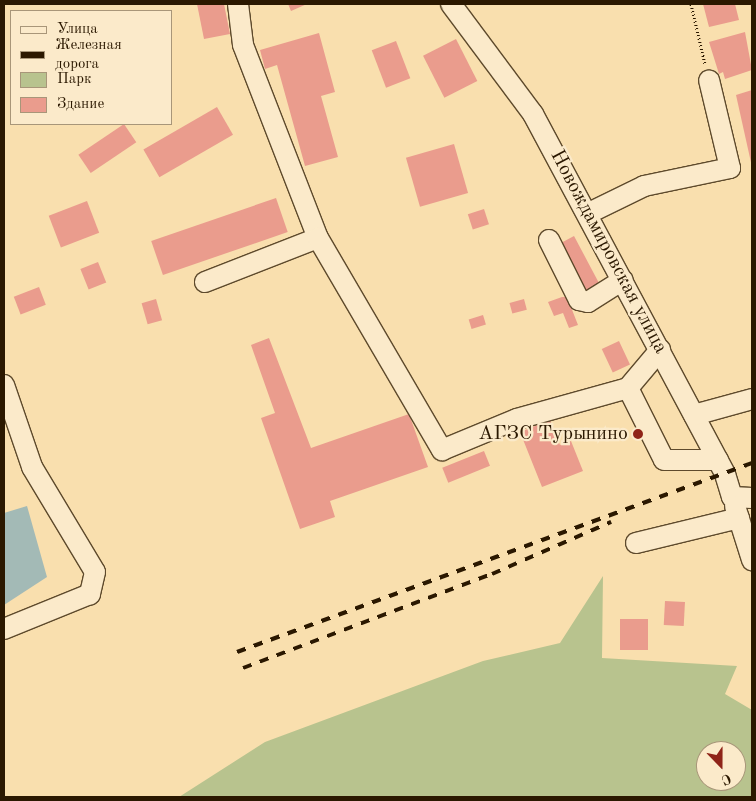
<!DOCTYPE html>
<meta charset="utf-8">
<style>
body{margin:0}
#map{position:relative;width:756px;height:801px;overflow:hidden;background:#f9dfae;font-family:"Old Standard TT",serif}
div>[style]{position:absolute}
.green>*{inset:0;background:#b8c38e}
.water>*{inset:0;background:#a3bab6}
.building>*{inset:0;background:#ea9c8d;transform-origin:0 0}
.path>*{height:3px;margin-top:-1.5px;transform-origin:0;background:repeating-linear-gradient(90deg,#2b1800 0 1px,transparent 0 3.5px)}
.roads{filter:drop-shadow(1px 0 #5e4a2c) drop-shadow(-1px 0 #5e4a2c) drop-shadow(0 1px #5e4a2c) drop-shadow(0 -1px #5e4a2c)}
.minor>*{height:20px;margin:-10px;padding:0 10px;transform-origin:10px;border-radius:10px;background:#fbeaca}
.rail>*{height:4px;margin-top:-2px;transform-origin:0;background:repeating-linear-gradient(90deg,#2b1800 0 9px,transparent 0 18px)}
.dots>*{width:14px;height:14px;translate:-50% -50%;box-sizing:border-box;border:2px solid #fbeaca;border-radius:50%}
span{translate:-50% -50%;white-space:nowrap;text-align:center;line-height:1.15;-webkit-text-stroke:4.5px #fbeaca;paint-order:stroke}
.street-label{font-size:20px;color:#2b1800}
.poi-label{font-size:20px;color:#2b1800}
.right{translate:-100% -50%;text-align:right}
.frame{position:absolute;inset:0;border:5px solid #2b1800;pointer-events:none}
.legend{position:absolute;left:10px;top:10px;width:162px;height:115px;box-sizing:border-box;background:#fbeaca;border:1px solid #a89679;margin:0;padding:6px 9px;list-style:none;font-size:15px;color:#2b1800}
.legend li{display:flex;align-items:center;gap:10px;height:25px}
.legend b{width:25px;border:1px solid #a89679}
.north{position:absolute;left:696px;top:741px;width:50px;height:50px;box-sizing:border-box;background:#fbeaca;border:1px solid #a89679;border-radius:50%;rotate:158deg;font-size:14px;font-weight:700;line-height:20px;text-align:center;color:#2b1800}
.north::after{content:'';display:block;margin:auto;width:18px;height:22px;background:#8f2418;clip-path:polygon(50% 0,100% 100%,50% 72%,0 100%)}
</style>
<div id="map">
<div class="green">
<i style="clip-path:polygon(evenodd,603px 576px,602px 658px,737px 666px,725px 694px,752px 710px,752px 797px,179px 797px,265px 742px,483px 661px,560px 643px,603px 576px,706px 751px,736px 751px,736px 781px,706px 781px,706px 751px)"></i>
</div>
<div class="water">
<i style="clip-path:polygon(27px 506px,47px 577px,4px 605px,4px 513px)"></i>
</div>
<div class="building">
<i style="clip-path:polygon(197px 4px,224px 4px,230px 34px,204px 39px)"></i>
<i style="clip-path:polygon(288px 4px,307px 4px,291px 11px)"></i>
<i style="clip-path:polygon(703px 4px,735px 4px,739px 20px,709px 27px)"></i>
<i style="clip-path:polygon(745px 32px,752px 70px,725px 79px,723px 72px,719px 74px,709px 42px)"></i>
<i style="clip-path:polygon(319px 33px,335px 92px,321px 96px,338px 157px,305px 166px,277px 65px,265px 69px,260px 50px)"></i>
<i style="left:456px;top:39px;width:47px;height:37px;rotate:63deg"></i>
<i style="left:396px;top:41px;width:40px;height:26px;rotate:69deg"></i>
<i style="clip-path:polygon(752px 90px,752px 167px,736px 95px)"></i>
<i style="left:217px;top:107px;width:32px;height:85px;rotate:60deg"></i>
<i style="left:124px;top:124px;width:22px;height:55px;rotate:56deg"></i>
<i style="left:454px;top:144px;width:51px;height:50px;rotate:74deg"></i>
<i style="left:276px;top:198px;width:36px;height:132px;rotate:71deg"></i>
<i style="left:87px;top:201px;width:34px;height:41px;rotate:69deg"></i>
<i style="left:484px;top:209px;width:16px;height:17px;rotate:72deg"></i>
<i style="left:574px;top:236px;width:54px;height:18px;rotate:62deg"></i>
<i style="left:98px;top:262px;width:22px;height:19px;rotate:68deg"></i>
<i style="left:39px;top:287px;width:19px;height:27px;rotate:69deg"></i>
<i style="clip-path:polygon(562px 297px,567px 297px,578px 325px,569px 328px,563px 313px,554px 316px,548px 302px)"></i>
<i style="left:156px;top:299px;width:22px;height:15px;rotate:74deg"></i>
<i style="left:524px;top:299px;width:11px;height:15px;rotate:75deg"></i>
<i style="left:483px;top:315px;width:10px;height:15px;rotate:73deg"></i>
<i style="clip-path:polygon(269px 338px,311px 448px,409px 414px,428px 467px,330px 501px,335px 517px,300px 529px,261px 418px,275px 413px,251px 345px)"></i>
<i style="left:619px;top:341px;width:26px;height:19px;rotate:65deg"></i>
<i style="clip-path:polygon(550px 420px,560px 445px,571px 441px,583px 471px,542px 487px,520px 432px)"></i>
<i style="left:484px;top:451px;width:16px;height:45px;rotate:68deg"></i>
<i style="left:665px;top:601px;width:20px;height:24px;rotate:3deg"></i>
<i style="left:648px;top:619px;width:31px;height:28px;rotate:90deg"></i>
</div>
<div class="path">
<i style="left:691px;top:4px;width:62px;rotate:76.9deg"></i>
</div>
<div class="roads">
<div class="minor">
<i style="left:238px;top:4px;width:41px;rotate:83deg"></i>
<i style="left:243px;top:45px;width:207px;rotate:68.8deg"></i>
<i style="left:451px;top:4px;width:137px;rotate:53.3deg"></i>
<i style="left:533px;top:114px;width:408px;rotate:61.9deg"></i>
<i style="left:725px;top:474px;width:24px;rotate:73deg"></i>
<i style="left:732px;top:497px;width:20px;rotate:3deg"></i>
<i style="left:589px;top:213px;width:61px;rotate:-26.1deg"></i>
<i style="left:644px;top:186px;width:88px;rotate:-11.8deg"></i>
<i style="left:730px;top:168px;width:90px;rotate:-103.4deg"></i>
<i style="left:549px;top:240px;width:67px;rotate:63.4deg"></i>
<i style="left:579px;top:300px;width:9px;rotate:13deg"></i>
<i style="left:588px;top:302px;width:41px;rotate:-32.2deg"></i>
<i style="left:205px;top:282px;width:121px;rotate:-21.3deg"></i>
<i style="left:318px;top:238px;width:246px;rotate:59.7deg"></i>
<i style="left:442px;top:450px;width:81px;rotate:-22.5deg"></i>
<i style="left:517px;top:419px;width:115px;rotate:-15.6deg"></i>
<i style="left:628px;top:388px;width:50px;rotate:-49.9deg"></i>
<i style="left:4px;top:385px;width:87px;rotate:71.1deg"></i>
<i style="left:32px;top:467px;width:122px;rotate:59deg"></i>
<i style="left:95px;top:572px;width:23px;rotate:103deg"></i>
<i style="left:90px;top:594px;width:93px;rotate:157.9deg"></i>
<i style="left:628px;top:388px;width:80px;rotate:63.4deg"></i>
<i style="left:664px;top:460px;width:54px"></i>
<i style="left:694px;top:415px;width:60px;rotate:-15.4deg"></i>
<i style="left:735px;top:506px;width:57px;rotate:72.5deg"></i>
<i style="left:636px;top:543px;width:106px;rotate:-13.6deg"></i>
</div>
</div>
<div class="rail">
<i style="left:237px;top:652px;width:549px;rotate:-20.15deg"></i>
<i style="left:243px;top:668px;width:266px;rotate:-20.7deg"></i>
<i style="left:492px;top:574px;width:130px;rotate:-23.6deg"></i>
</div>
<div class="dots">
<i style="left:638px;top:434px;background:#8f2418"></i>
</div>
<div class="street-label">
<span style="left:608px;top:252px;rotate:62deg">Новождамировская улица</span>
</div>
<div class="poi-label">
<span class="right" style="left:628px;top:434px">АГЗС Турынино</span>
</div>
<div class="frame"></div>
<ul class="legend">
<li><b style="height:6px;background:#fbeaca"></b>Улица</li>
<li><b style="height:6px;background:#2b1800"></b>Железная дорога</li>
<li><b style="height:14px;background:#b8c38e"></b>Парк</li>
<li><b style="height:14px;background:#ea9c8d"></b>Здание</li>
</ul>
<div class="north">С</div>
</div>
